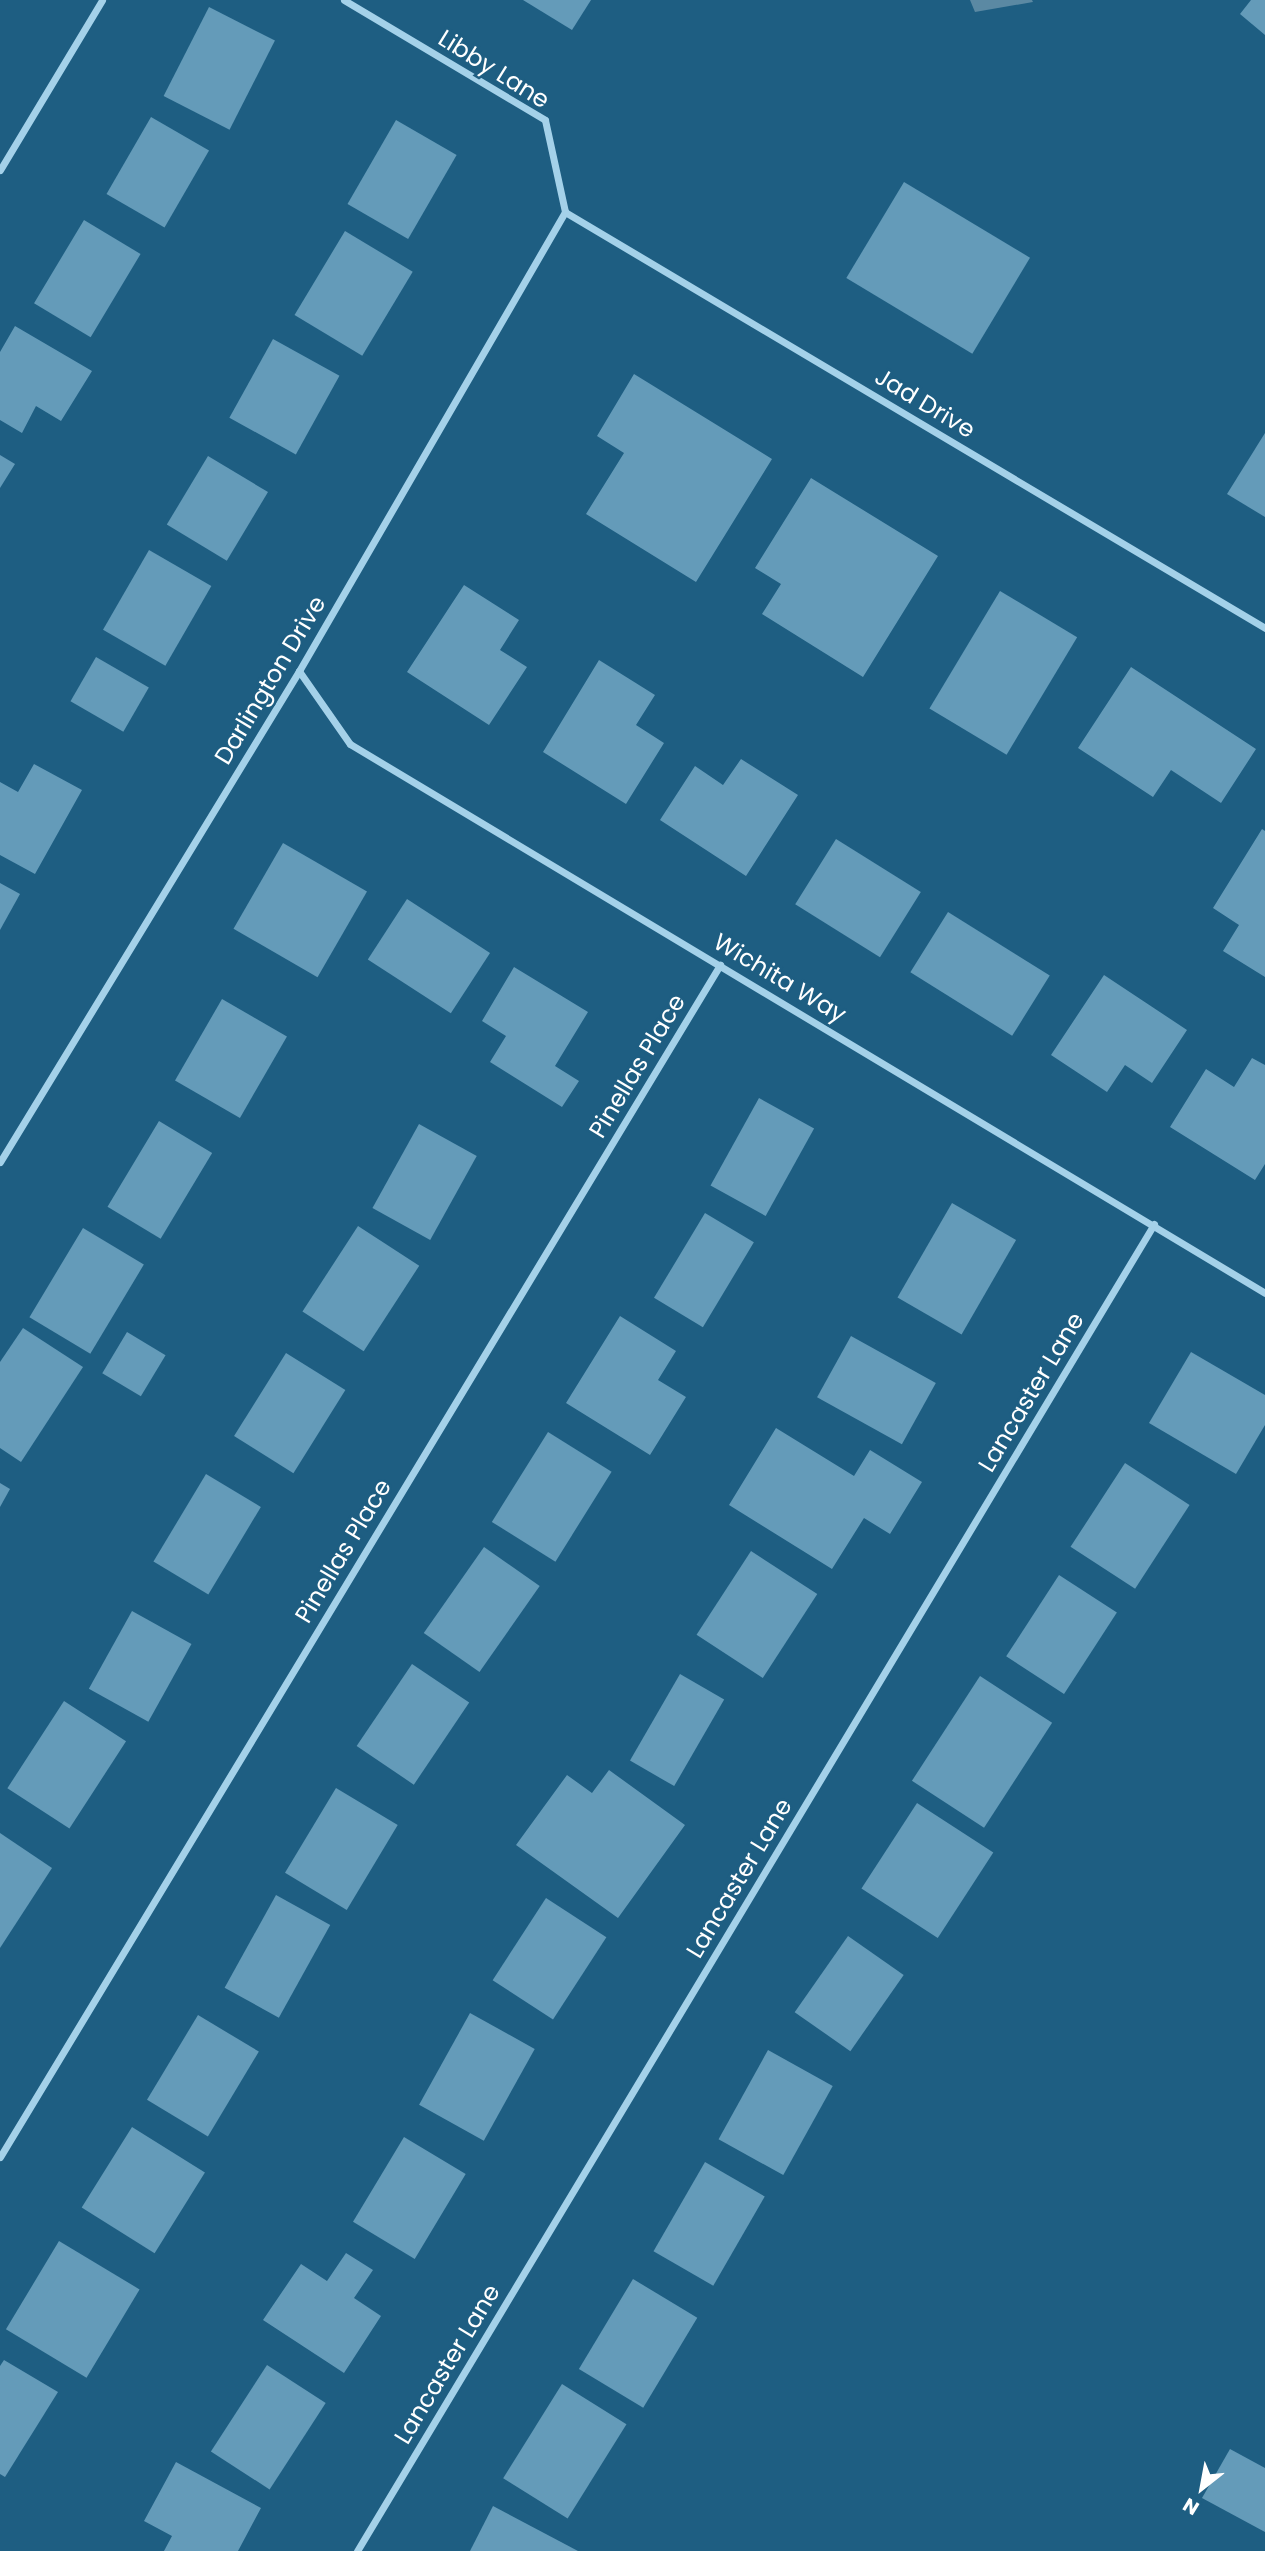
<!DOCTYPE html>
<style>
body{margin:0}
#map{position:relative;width:1265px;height:2551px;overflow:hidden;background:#1e5e82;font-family:Poppins,sans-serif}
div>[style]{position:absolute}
.water>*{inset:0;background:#5b89a3}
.building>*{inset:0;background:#649bb9;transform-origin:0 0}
.street>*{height:7px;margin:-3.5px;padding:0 3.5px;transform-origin:3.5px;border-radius:3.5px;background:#a4d1e9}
span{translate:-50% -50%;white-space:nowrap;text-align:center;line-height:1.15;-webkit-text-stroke:5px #1e5e82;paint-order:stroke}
.street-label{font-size:24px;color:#fff}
.north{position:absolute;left:1167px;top:2453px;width:70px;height:70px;-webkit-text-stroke:5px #1e5e82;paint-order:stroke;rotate:211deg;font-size:19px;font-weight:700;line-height:28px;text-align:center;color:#fff}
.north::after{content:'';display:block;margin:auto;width:24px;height:32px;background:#fff;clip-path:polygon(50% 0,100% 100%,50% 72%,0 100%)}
</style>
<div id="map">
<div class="water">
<i style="clip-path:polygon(970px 0,1032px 0,1033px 2px,975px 12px)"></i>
</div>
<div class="building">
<i style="clip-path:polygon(523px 0,591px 0,572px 30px)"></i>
<i style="clip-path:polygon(1251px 0,1265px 0,1265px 35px,1240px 14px)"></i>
<i style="left:209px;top:7px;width:74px;height:100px;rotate:27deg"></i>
<i style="left:151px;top:117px;width:67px;height:89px;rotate:30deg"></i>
<i style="left:396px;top:120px;width:70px;height:97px;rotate:30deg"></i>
<i style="left:904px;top:182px;width:147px;height:112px;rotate:31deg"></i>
<i style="left:84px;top:220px;width:66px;height:97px;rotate:31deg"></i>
<i style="left:345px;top:231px;width:79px;height:98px;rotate:31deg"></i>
<i style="clip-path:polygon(15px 326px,92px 371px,61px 421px,36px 406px,22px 433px,0 420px,0 352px)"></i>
<i style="left:273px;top:339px;width:76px;height:90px;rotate:29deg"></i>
<i style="clip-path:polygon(634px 374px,772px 459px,696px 582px,586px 514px,624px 453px,597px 436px)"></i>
<i style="clip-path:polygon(1265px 433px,1265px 517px,1227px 494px)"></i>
<i style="clip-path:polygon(0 455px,15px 464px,0 488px)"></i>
<i style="left:208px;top:456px;width:70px;height:80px;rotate:31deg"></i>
<i style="clip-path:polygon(811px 478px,938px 556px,863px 677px,762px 614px,781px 584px,755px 568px)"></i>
<i style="left:149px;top:550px;width:72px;height:92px;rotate:30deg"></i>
<i style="clip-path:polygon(464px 585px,519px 620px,500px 650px,527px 667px,489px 725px,407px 672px)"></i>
<i style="left:1000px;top:591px;width:90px;height:137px;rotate:31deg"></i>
<i style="left:96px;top:657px;width:61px;height:51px;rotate:30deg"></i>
<i style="clip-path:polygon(599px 660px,655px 695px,636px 725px,664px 743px,626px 804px,543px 752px)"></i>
<i style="clip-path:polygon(1131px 667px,1256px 749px,1221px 803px,1171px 770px,1153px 797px,1078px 748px)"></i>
<i style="clip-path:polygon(741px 759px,798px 795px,746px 876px,660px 820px,695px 766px,723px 785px)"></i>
<i style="clip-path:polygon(34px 764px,82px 790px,35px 874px,0 855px,0 782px,18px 792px)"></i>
<i style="clip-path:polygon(1262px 829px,1265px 831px,1265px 977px,1223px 951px,1239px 925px,1213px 908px)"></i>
<i style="left:836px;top:839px;width:100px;height:77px;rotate:32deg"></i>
<i style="left:283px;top:843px;width:97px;height:99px;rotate:30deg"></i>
<i style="clip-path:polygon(0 883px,20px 894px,0 930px)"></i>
<i style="left:407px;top:899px;width:99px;height:72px;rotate:33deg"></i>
<i style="left:948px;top:912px;width:120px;height:71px;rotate:32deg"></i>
<i style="clip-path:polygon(514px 967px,588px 1012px,555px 1066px,579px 1081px,562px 1107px,490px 1062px,506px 1036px,482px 1021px)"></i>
<i style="clip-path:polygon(1104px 975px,1187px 1030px,1152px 1083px,1125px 1065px,1107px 1092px,1051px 1055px)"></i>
<i style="left:222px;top:999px;width:75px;height:94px;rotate:30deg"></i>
<i style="clip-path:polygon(1252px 1058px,1265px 1065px,1265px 1164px,1255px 1180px,1170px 1127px,1206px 1069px,1234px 1087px)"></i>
<i style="left:759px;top:1098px;width:63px;height:100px;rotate:29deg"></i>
<i style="left:159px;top:1121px;width:62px;height:100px;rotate:31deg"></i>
<i style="left:419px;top:1124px;width:66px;height:96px;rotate:29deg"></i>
<i style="left:952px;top:1203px;width:74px;height:109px;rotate:30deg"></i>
<i style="left:705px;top:1213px;width:57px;height:99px;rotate:31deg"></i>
<i style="left:358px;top:1226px;width:73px;height:102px;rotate:33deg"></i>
<i style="left:83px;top:1228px;width:71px;height:104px;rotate:31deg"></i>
<i style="clip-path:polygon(620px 1316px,676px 1351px,658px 1380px,686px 1397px,650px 1455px,566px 1403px)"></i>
<i style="clip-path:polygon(23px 1328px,83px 1367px,21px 1462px,0 1448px,0 1362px)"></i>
<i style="left:127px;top:1332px;width:45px;height:48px;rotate:31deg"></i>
<i style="left:851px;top:1336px;width:97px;height:70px;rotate:29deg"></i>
<i style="clip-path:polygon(1191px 1352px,1265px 1395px,1265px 1425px,1236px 1474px,1149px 1423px)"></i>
<i style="left:286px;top:1353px;width:70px;height:98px;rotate:32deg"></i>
<i style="clip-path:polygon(776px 1428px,854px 1476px,870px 1450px,922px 1482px,890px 1534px,864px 1518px,832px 1569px,729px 1505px)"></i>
<i style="left:548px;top:1432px;width:75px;height:106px;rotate:32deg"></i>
<i style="left:1125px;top:1463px;width:77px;height:100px;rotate:33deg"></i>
<i style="left:206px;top:1474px;width:64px;height:102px;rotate:31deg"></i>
<i style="clip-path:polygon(0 1483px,10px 1489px,0 1507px)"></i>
<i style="left:484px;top:1547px;width:68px;height:105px;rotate:35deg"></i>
<i style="left:751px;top:1551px;width:79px;height:100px;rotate:33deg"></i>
<i style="left:1059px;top:1575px;width:69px;height:97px;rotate:33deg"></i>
<i style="left:132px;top:1611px;width:68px;height:89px;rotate:29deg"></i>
<i style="left:412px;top:1664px;width:69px;height:99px;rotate:34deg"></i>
<i style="left:680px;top:1674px;width:51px;height:100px;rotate:30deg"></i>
<i style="left:980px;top:1676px;width:86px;height:125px;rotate:33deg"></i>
<i style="left:64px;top:1701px;width:74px;height:104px;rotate:33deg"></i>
<i style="clip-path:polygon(609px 1770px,685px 1825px,618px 1918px,516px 1845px,567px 1775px,592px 1793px)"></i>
<i style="left:336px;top:1788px;width:72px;height:99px;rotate:31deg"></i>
<i style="left:917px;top:1803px;width:91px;height:102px;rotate:33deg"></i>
<i style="clip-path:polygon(0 1833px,52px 1868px,0 1948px)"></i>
<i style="left:276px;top:1895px;width:62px;height:106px;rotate:29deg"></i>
<i style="left:546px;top:1898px;width:72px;height:98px;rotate:33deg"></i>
<i style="left:848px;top:1936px;width:68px;height:93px;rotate:35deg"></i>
<i style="left:470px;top:2013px;width:74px;height:105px;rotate:29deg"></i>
<i style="left:198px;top:2015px;width:71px;height:99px;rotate:31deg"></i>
<i style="left:768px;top:2050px;width:74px;height:102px;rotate:29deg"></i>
<i style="left:132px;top:2127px;width:86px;height:95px;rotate:32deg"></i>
<i style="left:404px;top:2137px;width:72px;height:99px;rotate:31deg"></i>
<i style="left:705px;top:2162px;width:69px;height:103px;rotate:30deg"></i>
<i style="left:59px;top:2241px;width:94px;height:103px;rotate:31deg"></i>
<i style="clip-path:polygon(346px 2253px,373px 2270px,354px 2298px,381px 2316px,344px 2373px,263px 2320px,301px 2264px,327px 2281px)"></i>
<i style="left:633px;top:2279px;width:75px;height:105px;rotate:31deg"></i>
<i style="clip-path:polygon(4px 2360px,58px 2392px,5px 2477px,0 2474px,0 2366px)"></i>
<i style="left:267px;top:2365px;width:70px;height:103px;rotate:33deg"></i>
<i style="left:562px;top:2384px;width:76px;height:111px;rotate:32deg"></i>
<i style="clip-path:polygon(1230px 2449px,1265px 2468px,1265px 2532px,1202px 2498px)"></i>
<i style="clip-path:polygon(176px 2462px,261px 2508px,238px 2551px,164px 2551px,172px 2536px,144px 2521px)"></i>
<i style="clip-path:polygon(493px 2506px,578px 2551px,470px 2551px)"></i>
</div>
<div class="street">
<i style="left:344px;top:0;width:234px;rotate:30.8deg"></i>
<i style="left:545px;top:120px;width:94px;rotate:77.7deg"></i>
<i style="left:0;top:170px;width:198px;rotate:-59deg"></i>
<i style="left:565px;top:212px;width:814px;rotate:30.72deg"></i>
<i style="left:299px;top:671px;width:89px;rotate:55.1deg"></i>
<i style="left:350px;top:744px;width:1067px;rotate:30.96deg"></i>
<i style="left:0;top:1162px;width:575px;rotate:-58.66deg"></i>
<i style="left:299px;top:671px;width:531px;rotate:-59.91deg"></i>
<i style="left:0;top:2157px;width:1393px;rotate:-58.87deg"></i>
<i style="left:357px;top:2551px;width:1548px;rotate:-59.01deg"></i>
</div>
<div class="street-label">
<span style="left:494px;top:69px;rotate:32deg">Libby Lane</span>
<span style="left:925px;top:403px;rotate:31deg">Jad Drive</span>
<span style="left:270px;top:680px;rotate:-59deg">Darlington Drive</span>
<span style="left:780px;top:978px;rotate:31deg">Wichita Way</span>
<span style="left:637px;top:1066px;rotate:-59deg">Pinellas Place</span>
<span style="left:1031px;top:1392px;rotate:-59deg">Lancaster Lane</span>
<span style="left:343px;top:1551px;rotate:-59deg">Pinellas Place</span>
<span style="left:739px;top:1878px;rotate:-59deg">Lancaster Lane</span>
<span style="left:447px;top:2364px;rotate:-59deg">Lancaster Lane</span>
</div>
<div class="north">N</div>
</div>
